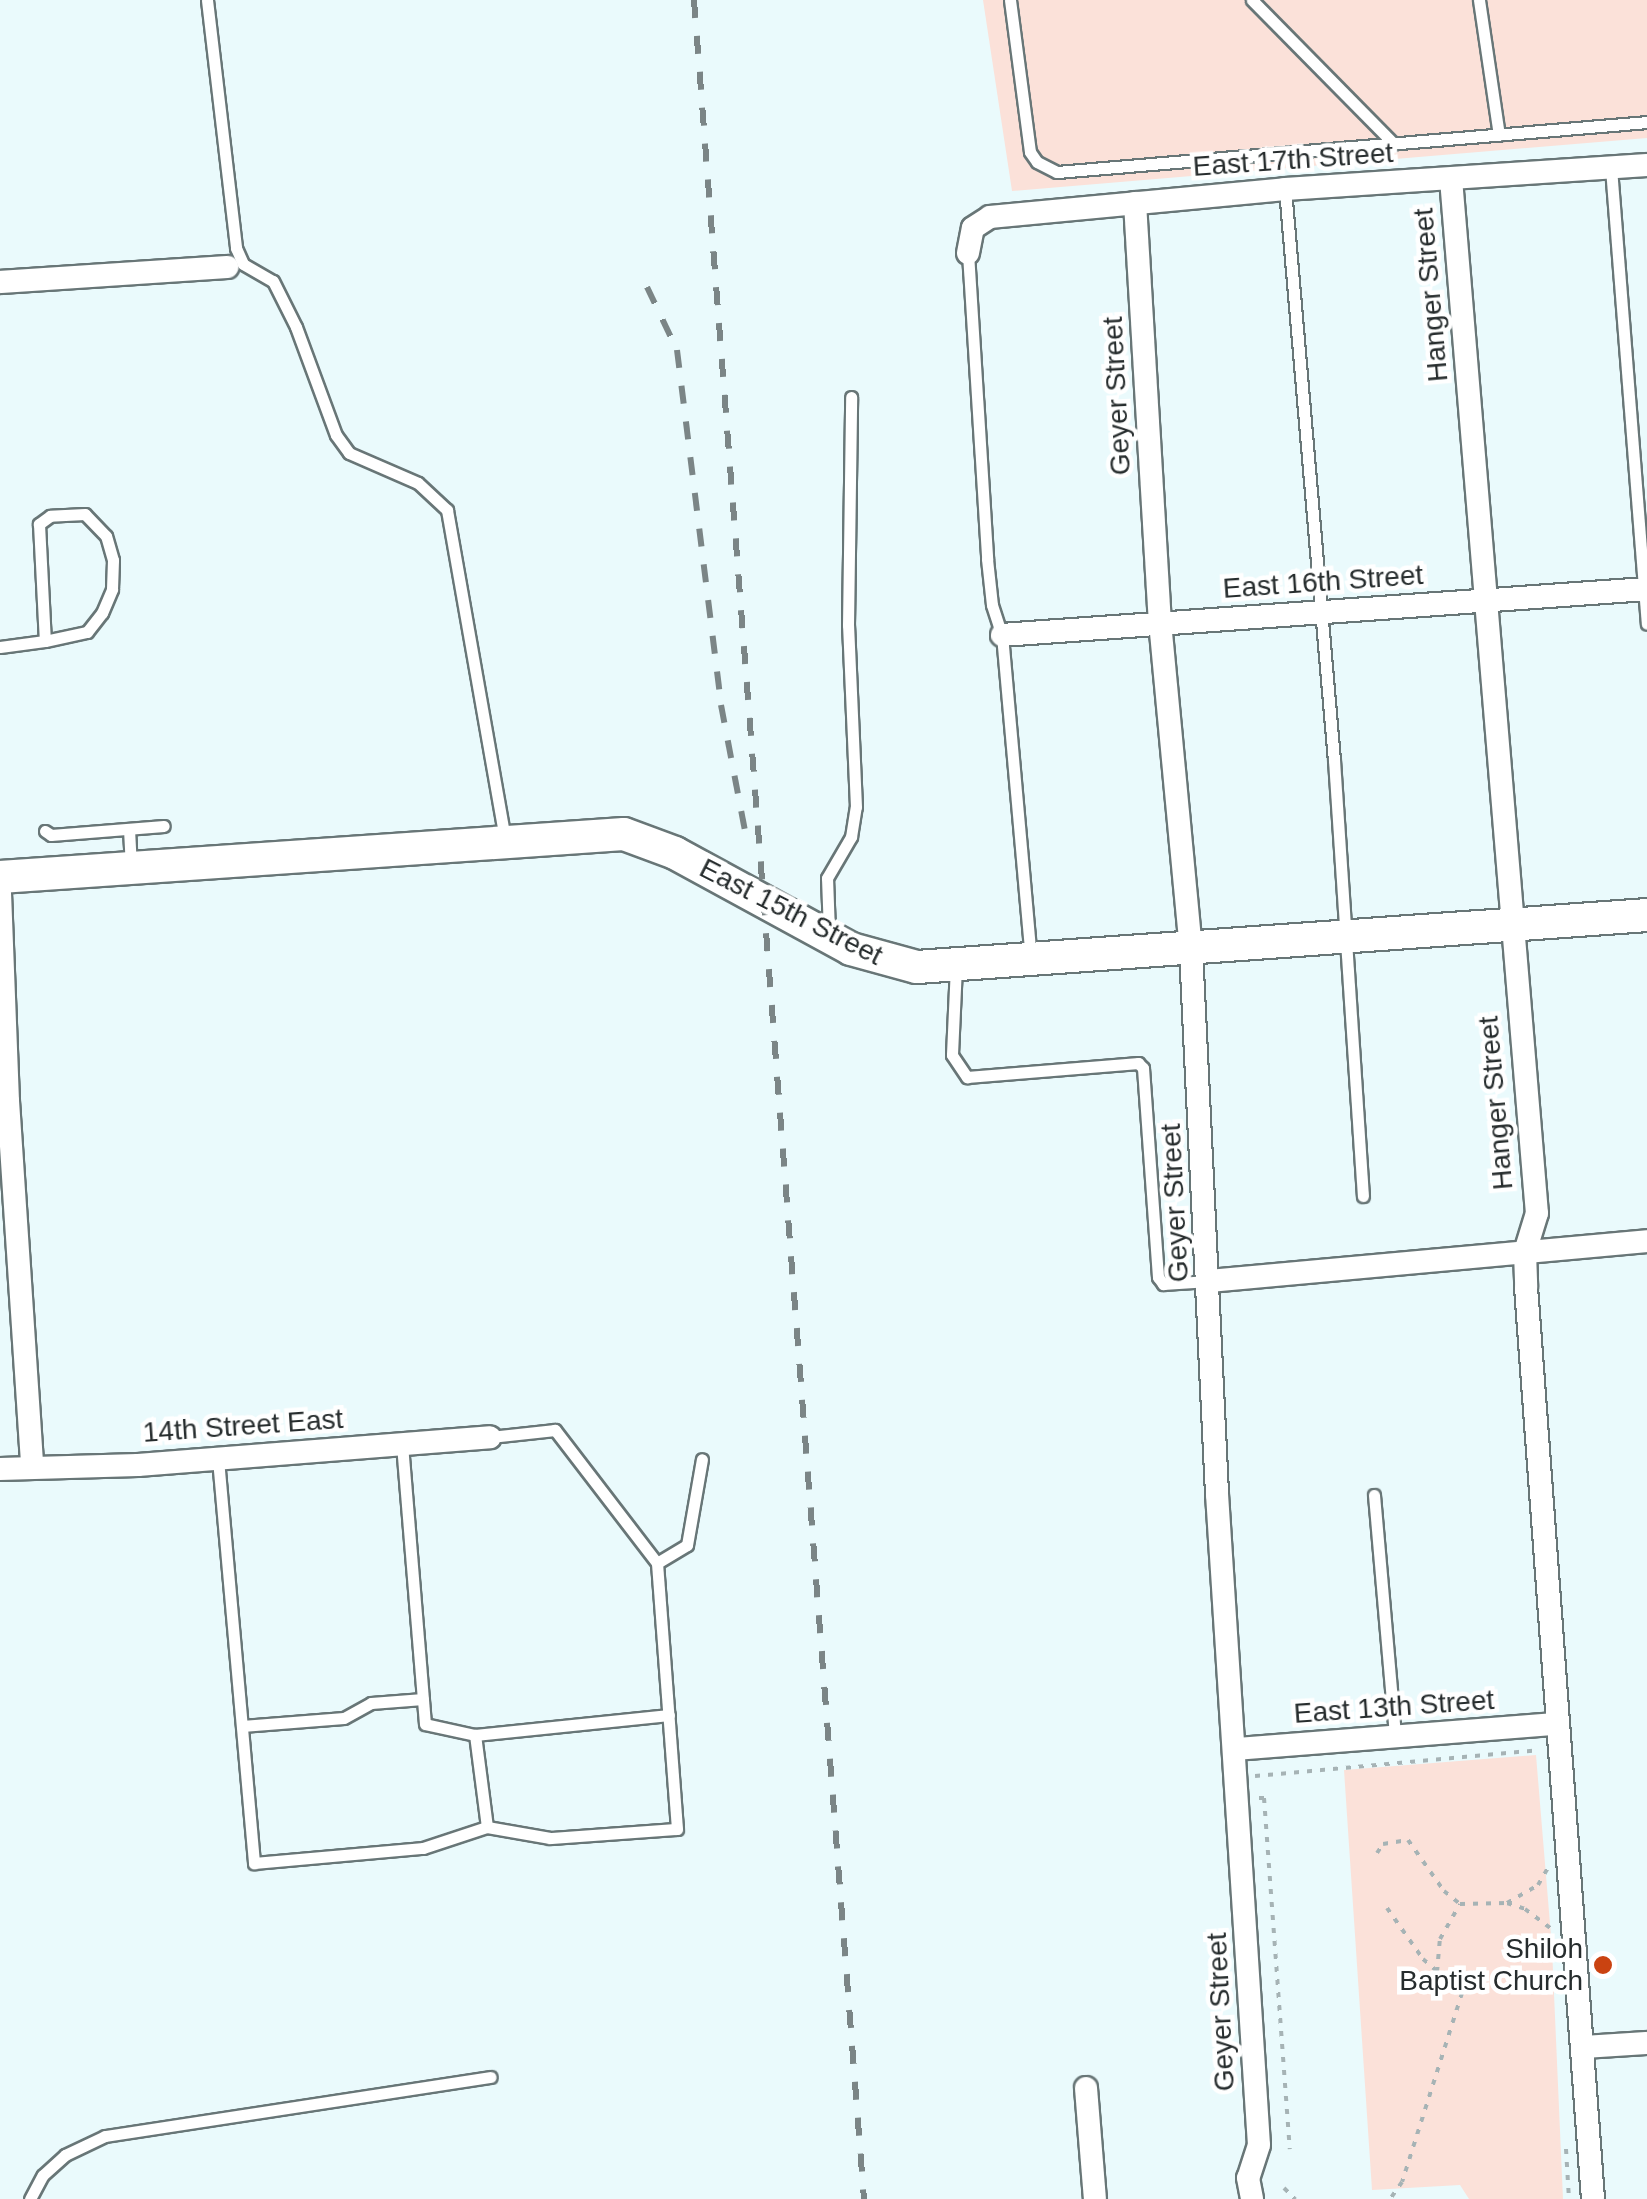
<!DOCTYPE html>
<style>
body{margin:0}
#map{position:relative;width:1647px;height:2199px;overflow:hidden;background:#eafafc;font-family:Arial,sans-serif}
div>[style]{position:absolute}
.green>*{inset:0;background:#fbe1d9}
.path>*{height:4px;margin-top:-2px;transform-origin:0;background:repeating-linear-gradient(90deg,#a6b3b5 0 5px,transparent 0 13px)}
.roads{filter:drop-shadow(2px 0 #687677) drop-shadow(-2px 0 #687677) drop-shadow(0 2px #687677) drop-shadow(0 -2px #687677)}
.lane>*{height:11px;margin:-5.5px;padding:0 5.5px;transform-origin:5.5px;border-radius:5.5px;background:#fff}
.street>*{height:22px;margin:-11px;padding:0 11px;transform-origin:11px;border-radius:11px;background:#fff}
.secondary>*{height:32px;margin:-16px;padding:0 16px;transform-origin:16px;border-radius:16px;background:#fff}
.rail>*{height:6px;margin-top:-3px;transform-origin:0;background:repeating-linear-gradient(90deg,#7b8586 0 18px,transparent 0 36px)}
.dots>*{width:28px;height:28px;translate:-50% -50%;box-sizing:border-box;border:5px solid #fff;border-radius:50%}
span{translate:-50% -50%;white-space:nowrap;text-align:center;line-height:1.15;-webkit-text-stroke:9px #fff;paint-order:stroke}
.street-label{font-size:28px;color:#262c2d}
.poi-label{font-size:28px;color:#262c2d}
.right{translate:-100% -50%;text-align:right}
</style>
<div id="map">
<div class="green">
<i style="clip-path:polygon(983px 0,1647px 0,1647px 138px,1012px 191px)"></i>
<i style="clip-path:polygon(1536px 1755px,1552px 1948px,1563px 2199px,1469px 2199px,1460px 2185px,1372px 2190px,1344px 1770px)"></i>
</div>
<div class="path">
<i style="left:1255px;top:1776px;width:285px;rotate:-5.2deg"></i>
<i style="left:1259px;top:1798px;width:5px"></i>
<i style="left:1264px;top:1798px;width:352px;rotate:85.8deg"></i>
<i style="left:1377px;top:1853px;width:11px;rotate:-56deg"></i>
<i style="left:1383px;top:1844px;width:25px;rotate:-9deg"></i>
<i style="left:1408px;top:1840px;width:62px;rotate:54.8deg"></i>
<i style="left:1444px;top:1891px;width:21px;rotate:39deg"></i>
<i style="left:1460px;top:1904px;width:47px;rotate:-1.2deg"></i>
<i style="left:1507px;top:1903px;width:19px;rotate:18deg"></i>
<i style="left:1525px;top:1909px;width:36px;rotate:37deg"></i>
<i style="left:1507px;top:1903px;width:36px;rotate:-30deg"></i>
<i style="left:1538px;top:1885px;width:20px;rotate:-60deg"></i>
<i style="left:1387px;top:1908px;width:62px;rotate:54.8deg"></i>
<i style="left:1423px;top:1959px;width:52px;rotate:41.1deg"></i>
<i style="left:1462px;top:1993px;width:198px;rotate:107.6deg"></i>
<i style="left:1402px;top:2182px;width:21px;rotate:125deg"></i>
<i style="left:1437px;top:1972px;width:33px;rotate:-85deg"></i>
<i style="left:1440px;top:1939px;width:40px;rotate:-60.3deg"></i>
<i style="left:1566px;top:2149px;width:50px;rotate:86.6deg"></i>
<i style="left:1284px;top:2188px;width:16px;rotate:45deg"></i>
</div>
<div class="roads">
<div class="lane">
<i style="left:207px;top:0;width:250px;rotate:83.3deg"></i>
<i style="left:236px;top:248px;width:17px;rotate:66deg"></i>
<i style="left:243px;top:264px;width:34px;rotate:30deg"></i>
<i style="left:273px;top:281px;width:51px;rotate:63.4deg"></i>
<i style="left:296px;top:327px;width:115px;rotate:69.7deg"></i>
<i style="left:336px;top:435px;width:22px;rotate:54deg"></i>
<i style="left:349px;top:453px;width:75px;rotate:23.5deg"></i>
<i style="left:418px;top:483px;width:40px;rotate:43deg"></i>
<i style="left:447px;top:510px;width:334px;rotate:80deg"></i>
<i style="left:1010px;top:0;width:153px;rotate:82.5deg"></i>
<i style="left:1030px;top:152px;width:12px;rotate:55deg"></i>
<i style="left:1037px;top:162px;width:22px;rotate:27deg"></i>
<i style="left:1057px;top:172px;width:592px;rotate:-4.84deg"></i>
<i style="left:1252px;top:0;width:202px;rotate:45.4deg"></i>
<i style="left:1479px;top:0;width:136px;rotate:81.6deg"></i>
<i style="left:1611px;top:168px;width:457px;rotate:85.5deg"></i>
<i style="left:1285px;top:189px;width:573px;rotate:85.1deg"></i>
<i style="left:1334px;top:760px;width:437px;rotate:86.2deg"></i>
<i style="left:968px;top:253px;width:307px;rotate:86.4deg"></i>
<i style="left:987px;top:559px;width:46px;rotate:83.8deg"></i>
<i style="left:992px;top:605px;width:32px;rotate:72deg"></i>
<i style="left:1002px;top:635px;width:323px;rotate:84.9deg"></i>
<i style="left:0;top:647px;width:45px;rotate:-7.6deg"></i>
<i style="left:45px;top:641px;width:43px;rotate:-12.1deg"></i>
<i style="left:87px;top:632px;width:24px;rotate:-52deg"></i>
<i style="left:102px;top:613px;width:26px;rotate:-67deg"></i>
<i style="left:112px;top:589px;width:29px;rotate:-88deg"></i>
<i style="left:113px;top:560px;width:25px;rotate:-106deg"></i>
<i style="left:106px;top:536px;width:30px;rotate:-134deg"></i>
<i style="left:85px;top:514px;width:35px;rotate:177deg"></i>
<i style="left:50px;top:516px;width:14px;rotate:144deg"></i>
<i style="left:39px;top:524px;width:117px;rotate:87.1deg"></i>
<i style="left:129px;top:829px;width:35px;rotate:87deg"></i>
<i style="left:45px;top:831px;width:7px;rotate:34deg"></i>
<i style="left:51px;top:835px;width:113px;rotate:-4.6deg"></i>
<i style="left:829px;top:932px;width:54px;rotate:-92.1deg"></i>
<i style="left:827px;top:878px;width:48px;rotate:-59.7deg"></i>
<i style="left:851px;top:837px;width:30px;rotate:-81deg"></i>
<i style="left:856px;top:807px;width:182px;rotate:-92.5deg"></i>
<i style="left:848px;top:625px;width:228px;rotate:-89.2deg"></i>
<i style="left:956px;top:966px;width:89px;rotate:92.6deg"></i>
<i style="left:952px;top:1055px;width:27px;rotate:56deg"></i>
<i style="left:967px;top:1077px;width:172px;rotate:-4.7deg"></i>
<i style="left:1138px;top:1063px;width:7px;rotate:45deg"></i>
<i style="left:1143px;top:1068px;width:210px;rotate:85.9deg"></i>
<i style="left:1158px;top:1277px;width:9px;rotate:54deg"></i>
<i style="left:1163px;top:1284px;width:46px;rotate:-3.7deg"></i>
<i style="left:218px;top:1459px;width:406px;rotate:84.9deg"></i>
<i style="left:254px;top:1863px;width:170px;rotate:-5.1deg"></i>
<i style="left:423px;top:1848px;width:67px;rotate:-18.2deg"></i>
<i style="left:487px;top:1827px;width:93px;rotate:-97.4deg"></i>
<i style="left:475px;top:1735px;width:51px;rotate:-167.6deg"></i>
<i style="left:425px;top:1724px;width:281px;rotate:-94.7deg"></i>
<i style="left:1374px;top:1495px;width:243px;rotate:85deg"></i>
<i style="left:657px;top:1563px;width:35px;rotate:-31deg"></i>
<i style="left:687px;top:1545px;width:87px;rotate:-80.1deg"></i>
<i style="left:242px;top:1726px;width:102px;rotate:-4.5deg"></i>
<i style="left:344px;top:1718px;width:31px;rotate:-29deg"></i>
<i style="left:371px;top:1703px;width:52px;rotate:-4.4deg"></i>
<i style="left:475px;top:1735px;width:195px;rotate:-5.9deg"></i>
<i style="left:487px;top:1827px;width:64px;rotate:9.9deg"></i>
<i style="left:550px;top:1838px;width:127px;rotate:-4.1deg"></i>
<i style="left:677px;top:1829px;width:267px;rotate:-94.3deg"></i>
<i style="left:657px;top:1563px;width:168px;rotate:-127.5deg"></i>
<i style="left:555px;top:1430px;width:65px;rotate:173.9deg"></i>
<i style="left:30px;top:2199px;width:27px;rotate:-62deg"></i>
<i style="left:43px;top:2175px;width:30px;rotate:-42deg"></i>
<i style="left:65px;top:2155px;width:44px;rotate:-25.4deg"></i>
<i style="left:105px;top:2136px;width:390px;rotate:-8.7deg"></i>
</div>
<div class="street">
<i style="left:1451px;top:179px;width:1038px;rotate:85.25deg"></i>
<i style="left:1537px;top:1213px;width:41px;rotate:107.1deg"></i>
<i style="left:1525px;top:1252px;width:35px;rotate:88deg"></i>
<i style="left:1526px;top:1287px;width:914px;rotate:85.8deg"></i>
<i style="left:1135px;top:203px;width:420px;rotate:86.6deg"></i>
<i style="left:1160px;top:622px;width:329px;rotate:84.6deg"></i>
<i style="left:1191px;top:950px;width:545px;rotate:87.26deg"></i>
<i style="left:1217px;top:1494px;width:652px;rotate:86.31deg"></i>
<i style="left:1259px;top:2145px;width:35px;rotate:108deg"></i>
<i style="left:1248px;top:2178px;width:21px;rotate:79deg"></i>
<i style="left:968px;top:253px;width:25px;rotate:-79deg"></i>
<i style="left:973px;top:228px;width:20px;rotate:-33deg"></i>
<i style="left:990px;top:217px;width:296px;rotate:-5.4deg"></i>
<i style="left:1285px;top:189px;width:363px;rotate:-3.8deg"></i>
<i style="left:0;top:282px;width:228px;rotate:-3.8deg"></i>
<i style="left:1002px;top:635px;width:647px;rotate:-4.08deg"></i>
<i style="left:0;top:893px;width:208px;rotate:87.8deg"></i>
<i style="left:8px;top:1101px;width:367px;rotate:86.2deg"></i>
<i style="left:1209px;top:1281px;width:440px;rotate:-5.2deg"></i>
<i style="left:0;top:1469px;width:138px;rotate:-1.7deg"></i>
<i style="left:138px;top:1465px;width:353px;rotate:-4.5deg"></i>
<i style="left:1236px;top:1749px;width:322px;rotate:-4.5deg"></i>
<i style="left:1583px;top:2047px;width:64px;rotate:-3.6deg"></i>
<i style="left:1086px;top:2088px;width:111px;rotate:85.4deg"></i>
</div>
<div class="secondary">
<i style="left:0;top:877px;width:625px;rotate:-3.94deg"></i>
<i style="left:624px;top:834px;width:54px;rotate:20.4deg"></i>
<i style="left:675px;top:853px;width:200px;rotate:28.6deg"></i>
<i style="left:851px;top:949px;width:68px;rotate:15.3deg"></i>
<i style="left:917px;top:967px;width:732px;rotate:-4.07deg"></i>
</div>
</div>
<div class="rail">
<i style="left:694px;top:0;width:2206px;rotate:85.58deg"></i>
<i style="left:647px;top:287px;width:70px;rotate:64.5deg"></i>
<i style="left:677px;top:350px;width:358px;rotate:82.9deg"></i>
<i style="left:721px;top:705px;width:128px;rotate:79.2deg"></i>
</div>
<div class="dots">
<i style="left:1603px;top:1965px;background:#ca4311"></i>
</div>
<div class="street-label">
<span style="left:1293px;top:160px;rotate:-4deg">East 17th Street</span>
<span style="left:1431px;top:295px;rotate:-95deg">Hanger Street</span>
<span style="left:1117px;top:396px;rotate:-93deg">Geyer Street</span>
<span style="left:1323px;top:582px;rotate:-4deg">East 16th Street</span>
<span style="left:791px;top:912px;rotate:27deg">East 15th Street</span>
<span style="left:1496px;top:1103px;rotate:-95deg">Hanger Street</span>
<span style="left:1175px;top:1203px;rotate:-93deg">Geyer Street</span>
<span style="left:243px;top:1426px;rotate:-4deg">14th Street East</span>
<span style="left:1394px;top:1707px;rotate:-4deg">East 13th Street</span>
<span style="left:1221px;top:2012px;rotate:-93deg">Geyer Street</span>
</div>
<div class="poi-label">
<span class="right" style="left:1583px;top:1965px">Shiloh<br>Baptist Church</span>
</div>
</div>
